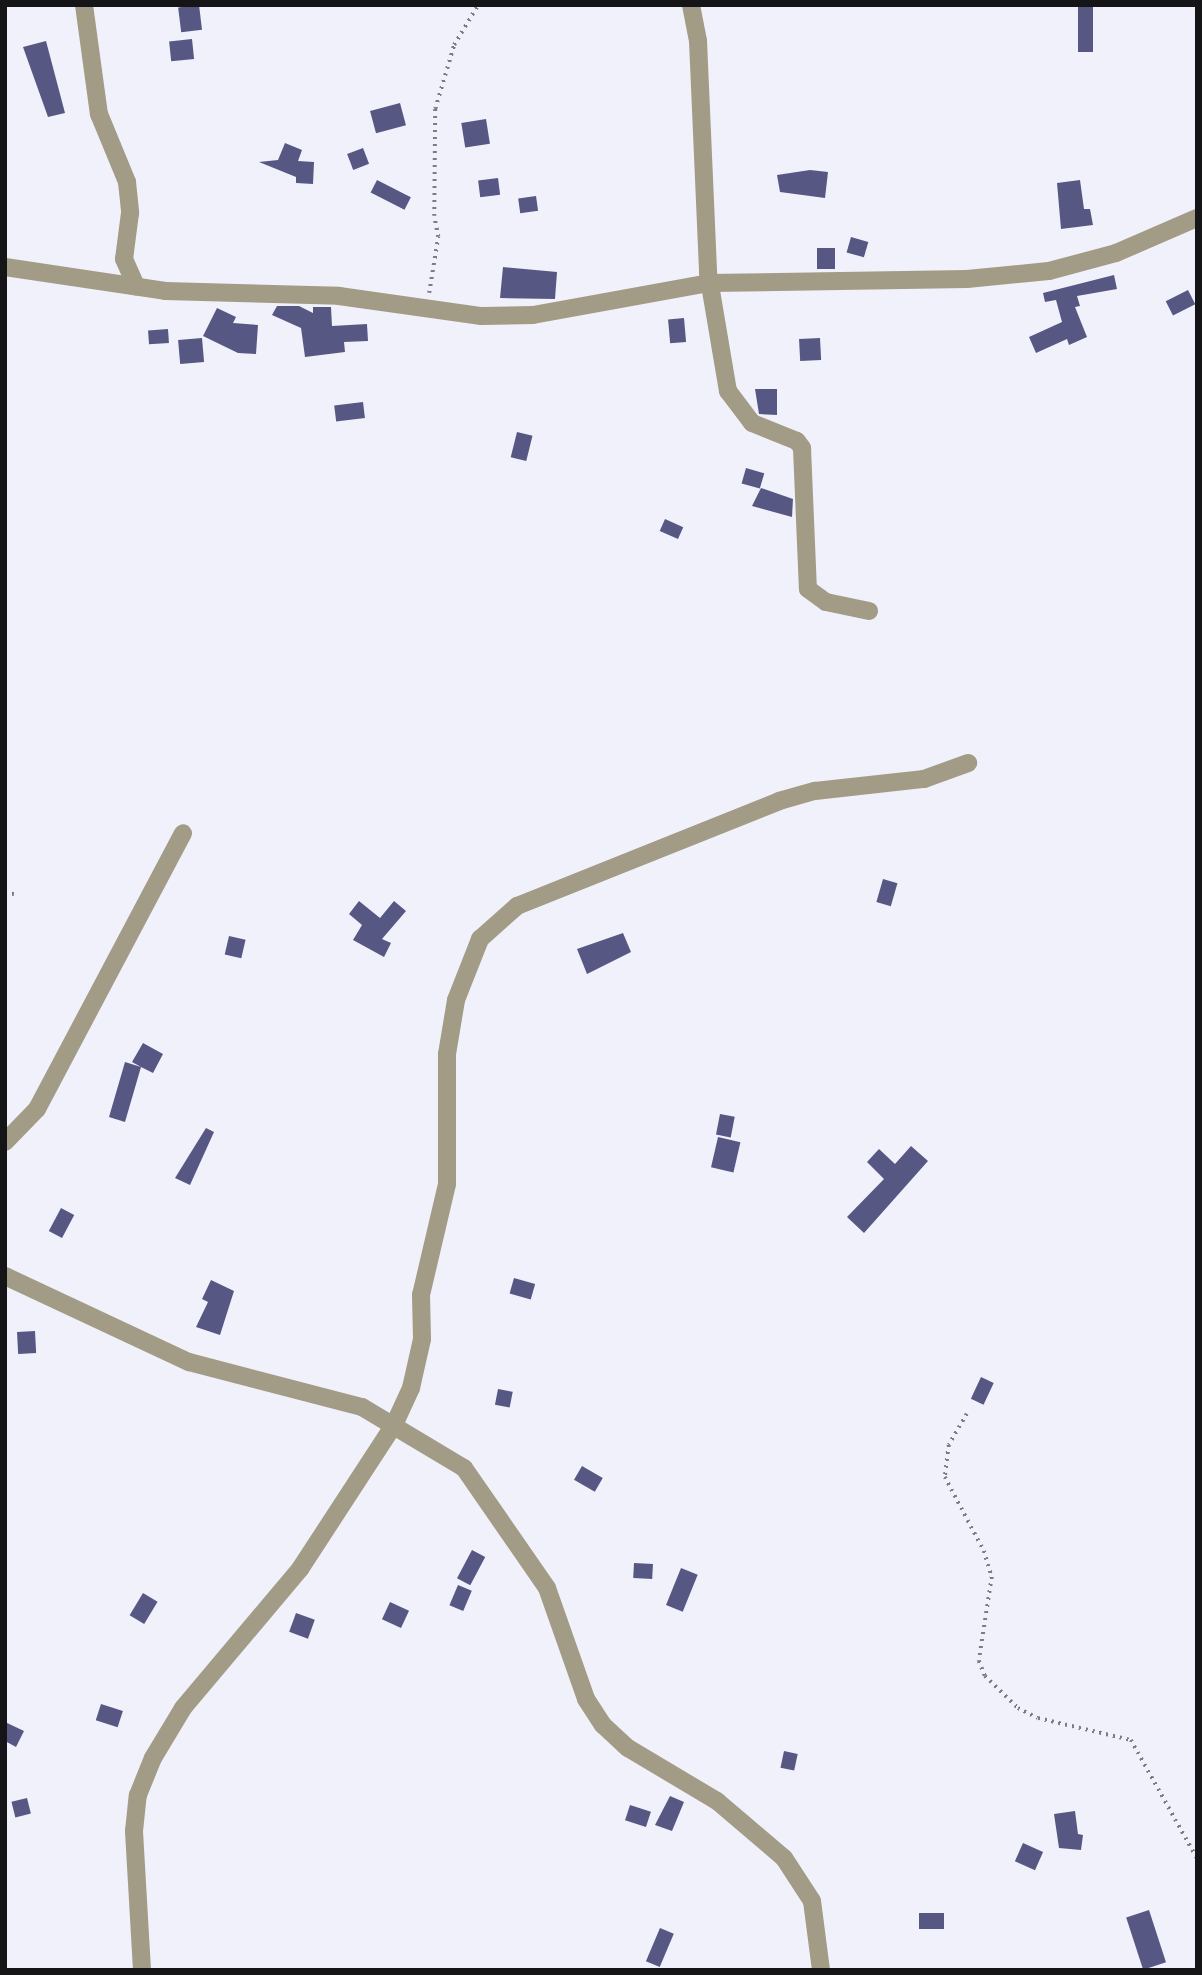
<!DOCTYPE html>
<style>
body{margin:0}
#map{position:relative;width:1202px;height:1975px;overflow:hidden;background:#f0f1fb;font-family:Overpass,sans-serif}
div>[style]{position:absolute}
.building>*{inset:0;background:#565883;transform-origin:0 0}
.path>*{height:3.5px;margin-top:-1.75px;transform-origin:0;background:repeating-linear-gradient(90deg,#7c7d83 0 2px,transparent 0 7px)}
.street>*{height:18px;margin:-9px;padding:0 9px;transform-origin:9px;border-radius:9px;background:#a29b86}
span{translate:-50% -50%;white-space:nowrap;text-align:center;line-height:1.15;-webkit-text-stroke:7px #f0f1fb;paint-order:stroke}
.frame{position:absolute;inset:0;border:7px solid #151518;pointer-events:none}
</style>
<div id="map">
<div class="building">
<i style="left:199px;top:5px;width:25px;height:21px;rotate:83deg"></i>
<i style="left:1078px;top:5px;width:15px;height:47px"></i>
<i style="left:192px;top:39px;width:20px;height:23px;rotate:84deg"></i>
<i style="clip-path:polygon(46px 41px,65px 113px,48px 117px,23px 47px)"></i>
<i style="left:400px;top:103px;width:23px;height:31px;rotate:75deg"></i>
<i style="left:486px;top:119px;width:25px;height:25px;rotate:81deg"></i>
<i style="clip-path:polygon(285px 143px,302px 150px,298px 161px,314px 162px,313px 184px,296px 183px,296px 177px,259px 162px,278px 160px)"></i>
<i style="left:363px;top:148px;width:17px;height:17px;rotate:69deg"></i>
<i style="clip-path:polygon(810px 170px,828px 172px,825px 198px,780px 192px,777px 175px)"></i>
<i style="left:498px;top:178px;width:17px;height:20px;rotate:83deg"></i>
<i style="left:377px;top:180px;width:38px;height:14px;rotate:27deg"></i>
<i style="clip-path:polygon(1080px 180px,1084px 209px,1090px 209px,1093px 225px,1061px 229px,1057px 183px)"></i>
<i style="left:536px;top:196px;width:15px;height:18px;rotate:82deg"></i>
<i style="left:851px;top:237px;width:18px;height:16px;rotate:16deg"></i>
<i style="left:817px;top:248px;width:18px;height:21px"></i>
<i style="clip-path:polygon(503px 267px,557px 272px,555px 299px,500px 298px)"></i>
<i style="clip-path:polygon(1114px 275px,1117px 289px,1077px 296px,1080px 306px,1075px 307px,1087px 337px,1069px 345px,1067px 339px,1036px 353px,1029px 337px,1062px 322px,1056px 300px,1045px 302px,1043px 293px)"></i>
<i style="left:1188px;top:290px;width:16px;height:25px;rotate:63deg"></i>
<i style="clip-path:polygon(277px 306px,299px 306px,313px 313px,313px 307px,331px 307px,332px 326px,367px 324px,368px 341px,344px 342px,345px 352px,305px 357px,301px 328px,272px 315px)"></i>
<i style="clip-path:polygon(217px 308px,236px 317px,233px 323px,258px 325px,256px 354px,238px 353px,203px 336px)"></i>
<i style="left:684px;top:318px;width:24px;height:16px;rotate:85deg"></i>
<i style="left:168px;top:329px;width:14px;height:20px;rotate:86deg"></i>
<i style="left:202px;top:338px;width:24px;height:24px;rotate:85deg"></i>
<i style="left:820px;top:338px;width:22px;height:21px;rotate:87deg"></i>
<i style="clip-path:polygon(755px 389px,777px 389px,777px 415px,759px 414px)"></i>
<i style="left:363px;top:402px;width:16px;height:29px;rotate:83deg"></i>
<i style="left:517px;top:432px;width:16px;height:26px;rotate:14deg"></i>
<i style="left:746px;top:468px;width:19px;height:16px;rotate:16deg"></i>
<i style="clip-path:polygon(761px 488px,793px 499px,792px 517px,752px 506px)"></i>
<i style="left:665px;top:519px;width:20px;height:13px;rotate:24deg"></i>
<i style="left:883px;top:879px;width:15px;height:24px;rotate:16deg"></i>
<i style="clip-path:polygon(359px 901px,380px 918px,394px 901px,406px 911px,382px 939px,391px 943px,384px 957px,353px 940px,362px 925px,349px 914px)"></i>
<i style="clip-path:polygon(623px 933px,631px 952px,587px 974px,577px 949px)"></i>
<i style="left:229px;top:936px;width:17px;height:19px;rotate:13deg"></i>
<i style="clip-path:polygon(143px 1043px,163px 1054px,153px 1073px,141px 1067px,125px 1122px,109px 1117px,125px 1062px,141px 1067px,132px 1062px)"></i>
<i style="left:720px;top:1114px;width:15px;height:21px;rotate:11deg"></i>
<i style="clip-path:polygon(206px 1128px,214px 1132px,190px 1185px,175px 1178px)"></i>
<i style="left:718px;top:1137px;width:23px;height:31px;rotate:13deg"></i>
<i style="clip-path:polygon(911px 1146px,928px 1161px,864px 1233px,847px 1217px,884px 1179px,867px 1162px,879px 1149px,895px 1164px)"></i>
<i style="left:61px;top:1208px;width:15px;height:26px;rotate:28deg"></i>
<i style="left:514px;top:1278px;width:22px;height:16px;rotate:16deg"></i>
<i style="clip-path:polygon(211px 1280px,234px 1291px,220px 1335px,196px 1327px,208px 1302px,202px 1299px)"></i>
<i style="left:35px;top:1331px;width:22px;height:18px;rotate:87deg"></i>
<i style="left:981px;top:1377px;width:14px;height:24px;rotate:25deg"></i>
<i style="left:498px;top:1389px;width:15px;height:16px;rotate:11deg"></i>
<i style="left:582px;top:1466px;width:24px;height:16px;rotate:30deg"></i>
<i style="left:472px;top:1550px;width:15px;height:32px;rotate:28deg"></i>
<i style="left:634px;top:1563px;width:19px;height:15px;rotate:3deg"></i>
<i style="left:681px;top:1568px;width:18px;height:40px;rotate:22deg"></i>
<i style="left:458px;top:1585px;width:15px;height:22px;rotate:23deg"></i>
<i style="left:143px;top:1593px;width:17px;height:26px;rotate:31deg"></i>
<i style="left:390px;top:1602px;width:21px;height:19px;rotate:25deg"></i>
<i style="left:296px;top:1613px;width:20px;height:20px;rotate:20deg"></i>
<i style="left:101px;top:1704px;width:23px;height:17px;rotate:18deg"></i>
<i style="clip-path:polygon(5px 1722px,24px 1731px,16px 1747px,5px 1741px)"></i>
<i style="left:784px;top:1751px;width:14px;height:17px;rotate:12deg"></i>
<i style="clip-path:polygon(670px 1796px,684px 1802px,672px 1831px,655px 1825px)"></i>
<i style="left:27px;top:1798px;width:16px;height:16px;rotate:76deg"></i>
<i style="left:630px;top:1805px;width:22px;height:16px;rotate:18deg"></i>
<i style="clip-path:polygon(1075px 1811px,1078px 1834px,1083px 1835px,1081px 1850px,1059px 1848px,1054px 1814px)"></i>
<i style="left:1023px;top:1843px;width:22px;height:20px;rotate:24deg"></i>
<i style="left:1149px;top:1910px;width:55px;height:24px;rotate:72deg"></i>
<i style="left:919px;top:1913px;width:25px;height:16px"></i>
<i style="left:660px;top:1928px;width:15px;height:36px;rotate:23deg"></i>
</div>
<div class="path">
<i style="left:429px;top:293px;width:57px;rotate:-80.9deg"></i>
<i style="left:438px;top:237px;width:21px;rotate:-101deg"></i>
<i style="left:434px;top:216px;width:107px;rotate:-89.5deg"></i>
<i style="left:435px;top:109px;width:67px;rotate:-73.5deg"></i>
<i style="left:454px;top:45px;width:47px;rotate:-59deg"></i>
<i style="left:5px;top:893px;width:9px;rotate:6deg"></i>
<i style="left:967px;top:1414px;width:36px;rotate:120deg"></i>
<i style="left:949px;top:1445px;width:32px;rotate:97deg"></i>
<i style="left:945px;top:1477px;width:84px;rotate:62.2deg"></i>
<i style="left:984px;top:1551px;width:27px;rotate:73deg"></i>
<i style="left:992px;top:1577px;width:85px;rotate:98.8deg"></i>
<i style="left:979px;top:1661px;width:16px;rotate:68deg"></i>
<i style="left:985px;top:1676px;width:46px;rotate:44.1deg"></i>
<i style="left:1018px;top:1708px;width:22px;rotate:27deg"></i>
<i style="left:1038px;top:1718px;width:96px;rotate:13.3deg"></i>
<i style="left:1131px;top:1740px;width:135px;rotate:60.8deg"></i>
</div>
<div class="street">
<i style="left:84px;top:5px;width:110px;rotate:82.2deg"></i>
<i style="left:99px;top:114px;width:74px;rotate:67.6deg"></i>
<i style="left:127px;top:182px;width:31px;rotate:84deg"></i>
<i style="left:130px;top:213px;width:46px;rotate:97.4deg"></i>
<i style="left:124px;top:259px;width:30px;rotate:66deg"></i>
<i style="left:691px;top:5px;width:37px;rotate:79deg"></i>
<i style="left:698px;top:41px;width:232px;rotate:87.5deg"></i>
<i style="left:708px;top:273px;width:120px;rotate:80.4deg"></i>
<i style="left:728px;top:391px;width:40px;rotate:53deg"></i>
<i style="left:752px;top:423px;width:48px;rotate:21.8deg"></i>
<i style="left:797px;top:441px;width:9px;rotate:54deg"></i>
<i style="left:802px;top:448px;width:141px;rotate:87.6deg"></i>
<i style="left:808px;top:589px;width:22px;rotate:36deg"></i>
<i style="left:826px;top:602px;width:44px;rotate:11.8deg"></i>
<i style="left:5px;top:267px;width:162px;rotate:8.5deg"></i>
<i style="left:165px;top:291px;width:174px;rotate:1.6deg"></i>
<i style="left:339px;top:296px;width:144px;rotate:8deg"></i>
<i style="left:482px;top:316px;width:51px;rotate:-1.1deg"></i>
<i style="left:533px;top:315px;width:179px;rotate:-10.3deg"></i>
<i style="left:709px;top:283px;width:258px;rotate:-0.9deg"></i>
<i style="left:967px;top:279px;width:82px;rotate:-5.6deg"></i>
<i style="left:1049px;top:271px;width:69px;rotate:-15deg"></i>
<i style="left:1116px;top:253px;width:88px;rotate:-23.4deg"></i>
<i style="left:5px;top:1142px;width:46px;rotate:-45.9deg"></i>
<i style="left:37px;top:1109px;width:312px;rotate:-62.1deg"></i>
<i style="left:5px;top:1276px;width:203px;rotate:25.1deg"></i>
<i style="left:189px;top:1362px;width:179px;rotate:14.6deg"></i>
<i style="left:362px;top:1407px;width:119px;rotate:30.9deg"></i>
<i style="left:464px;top:1468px;width:146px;rotate:55.3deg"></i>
<i style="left:547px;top:1588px;width:118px;rotate:70.6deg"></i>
<i style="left:586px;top:1699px;width:31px;rotate:57deg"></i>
<i style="left:603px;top:1725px;width:34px;rotate:43deg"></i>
<i style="left:628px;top:1748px;width:104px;rotate:30.8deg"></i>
<i style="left:717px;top:1801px;width:88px;rotate:40.4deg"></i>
<i style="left:784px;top:1858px;width:51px;rotate:56.9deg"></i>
<i style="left:812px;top:1901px;width:70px;rotate:82.6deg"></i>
<i style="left:142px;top:1970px;width:139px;rotate:-93.3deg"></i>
<i style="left:134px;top:1831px;width:36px;rotate:-84deg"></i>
<i style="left:138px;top:1795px;width:40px;rotate:-68deg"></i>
<i style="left:153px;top:1758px;width:58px;rotate:-59deg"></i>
<i style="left:183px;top:1708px;width:182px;rotate:-49.9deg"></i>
<i style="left:300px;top:1569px;width:172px;rotate:-56.9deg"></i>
<i style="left:394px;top:1425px;width:41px;rotate:-65.3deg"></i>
<i style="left:411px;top:1388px;width:50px;rotate:-77.3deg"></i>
<i style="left:422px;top:1339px;width:44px;rotate:-91.3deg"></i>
<i style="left:421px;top:1295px;width:114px;rotate:-76.8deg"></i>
<i style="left:447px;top:1184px;width:130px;rotate:-90deg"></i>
<i style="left:447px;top:1054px;width:55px;rotate:-80.5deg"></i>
<i style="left:456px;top:1000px;width:66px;rotate:-68.5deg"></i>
<i style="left:480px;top:939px;width:50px;rotate:-41.7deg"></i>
<i style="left:517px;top:906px;width:282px;rotate:-21.8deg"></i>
<i style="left:779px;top:801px;width:37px;rotate:-16deg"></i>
<i style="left:815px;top:791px;width:110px;rotate:-6.3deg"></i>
<i style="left:924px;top:779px;width:47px;rotate:-20deg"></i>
</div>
<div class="frame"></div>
</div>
